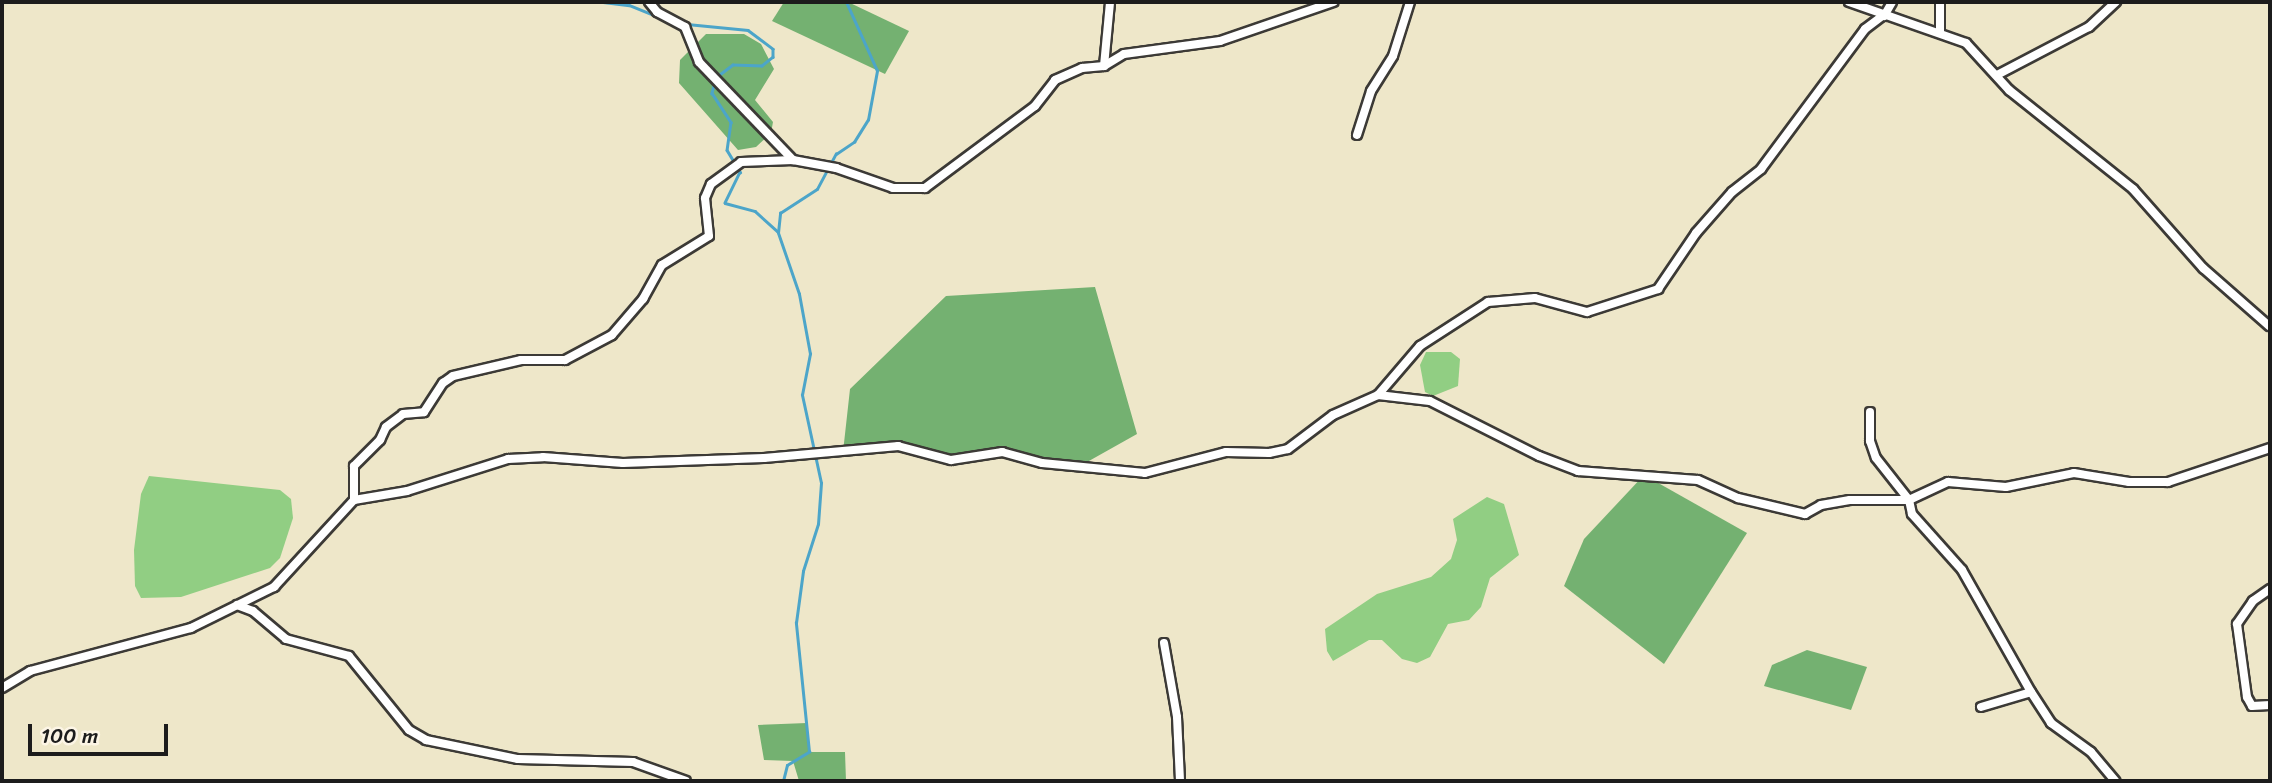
<!DOCTYPE html>
<style>
body{margin:0}
#map{position:relative;width:2272px;height:783px;overflow:hidden;background:#eee7c9;font-family:Sriracha,sans-serif}
div>[style]{position:absolute}
.green>*{inset:0;background:#91ce83}
.forest>*{inset:0;background:#74b171}
.stream>*{height:2.5px;margin:-1.25px;padding:0 1.25px;transform-origin:1.25px;border-radius:1.25px;background:#4ca5c9}
.roads{filter:drop-shadow(2px 0 #3c3a36) drop-shadow(-2px 0 #3c3a36) drop-shadow(0 2px #3c3a36) drop-shadow(0 -2px #3c3a36)}
.minor>*{height:8px;margin:-4px;padding:0 4px;transform-origin:4px;border-radius:4px;background:#fff}
span{translate:-50% -50%;white-space:nowrap;text-align:center;line-height:1.15;-webkit-text-stroke:7px #fcf5e5;paint-order:stroke}
.frame{position:absolute;inset:0;border:4px solid #1c1c1c;pointer-events:none}
.scale{position:absolute;left:28px;top:724px;width:140px;height:32px;box-sizing:border-box;border:4px solid #1c1c1c;border-top:0;padding-left:9px;font-size:21px;line-height:24px;white-space:nowrap;color:#1c1c1c;-webkit-text-stroke:5px #fcf5e5;paint-order:stroke}
</style>
<div id="map">
<div class="green">
<i style="clip-path:polygon(1426px 352px,1451px 352px,1460px 359px,1458px 386px,1433px 396px,1425px 392px,1420px 365px)"></i>
<i style="clip-path:polygon(149px 476px,280px 490px,291px 499px,293px 518px,280px 558px,270px 568px,181px 597px,141px 598px,135px 586px,134px 550px,141px 494px)"></i>
<i style="clip-path:polygon(1487px 497px,1504px 504px,1519px 555px,1490px 578px,1481px 607px,1469px 620px,1448px 624px,1430px 657px,1417px 663px,1402px 659px,1382px 640px,1369px 640px,1333px 661px,1327px 651px,1325px 629px,1377px 594px,1431px 577px,1451px 559px,1457px 540px,1453px 519px)"></i>
</div>
<div class="forest">
<i style="clip-path:polygon(784px 2px,848px 2px,909px 31px,885px 74px,772px 21px)"></i>
<i style="clip-path:polygon(706px 34px,744px 34px,761px 44px,774px 69px,755px 100px,773px 122px,771px 133px,756px 147px,738px 150px,679px 83px,680px 60px)"></i>
<i style="clip-path:polygon(1095px 287px,1137px 434px,1080px 466px,1042px 463px,1008px 451px,975px 458px,938px 456px,898px 443px,843px 452px,850px 389px,946px 296px)"></i>
<i style="clip-path:polygon(1644px 475px,1747px 533px,1664px 664px,1564px 586px,1584px 539px)"></i>
<i style="clip-path:polygon(1807px 650px,1867px 667px,1851px 710px,1764px 686px,1772px 665px)"></i>
<i style="clip-path:polygon(807px 723px,809px 752px,845px 752px,846px 781px,799px 781px,793px 761px,764px 760px,758px 725px)"></i>
</div>
<div class="stream">
<i style="left:603px;top:2px;width:26px;rotate:7deg"></i>
<i style="left:629px;top:5px;width:40px;rotate:22deg"></i>
<i style="left:687px;top:24px;width:61px;rotate:5.6deg"></i>
<i style="left:748px;top:30px;width:31px;rotate:37deg"></i>
<i style="left:773px;top:49px;width:8px;rotate:90deg"></i>
<i style="left:773px;top:57px;width:14px;rotate:141deg"></i>
<i style="left:762px;top:66px;width:29px;rotate:-178deg"></i>
<i style="left:733px;top:65px;width:21px;rotate:143deg"></i>
<i style="left:716px;top:78px;width:16px;rotate:105deg"></i>
<i style="left:712px;top:93px;width:35px;rotate:57deg"></i>
<i style="left:731px;top:122px;width:28px;rotate:98deg"></i>
<i style="left:727px;top:150px;width:26px;rotate:59deg"></i>
<i style="left:740px;top:172px;width:34px;rotate:116deg"></i>
<i style="left:725px;top:203px;width:31px;rotate:15deg"></i>
<i style="left:755px;top:211px;width:30px;rotate:42deg"></i>
<i style="left:783px;top:781px;width:16px;rotate:-76deg"></i>
<i style="left:787px;top:765px;width:26px;rotate:-31deg"></i>
<i style="left:809px;top:752px;width:130px;rotate:-95.8deg"></i>
<i style="left:796px;top:623px;width:52px;rotate:-82.3deg"></i>
<i style="left:803px;top:571px;width:49px;rotate:-72.3deg"></i>
<i style="left:818px;top:524px;width:41px;rotate:-85.8deg"></i>
<i style="left:821px;top:483px;width:90px;rotate:-102.2deg"></i>
<i style="left:802px;top:395px;width:42px;rotate:-79deg"></i>
<i style="left:810px;top:354px;width:61px;rotate:-100.4deg"></i>
<i style="left:799px;top:294px;width:65px;rotate:-109deg"></i>
<i style="left:778px;top:233px;width:20px;rotate:-84deg"></i>
<i style="left:780px;top:213px;width:44px;rotate:-33deg"></i>
<i style="left:817px;top:189px;width:40px;rotate:-62deg"></i>
<i style="left:836px;top:154px;width:22px;rotate:-34deg"></i>
<i style="left:854px;top:142px;width:26px;rotate:-58deg"></i>
<i style="left:868px;top:120px;width:50px;rotate:-79.6deg"></i>
<i style="left:877px;top:71px;width:76px;rotate:-114.2deg"></i>
</div>
<div class="roads">
<div class="minor">
<i style="left:649px;top:2px;width:13px;rotate:51deg"></i>
<i style="left:657px;top:12px;width:32px;rotate:28deg"></i>
<i style="left:685px;top:27px;width:38px;rotate:68deg"></i>
<i style="left:699px;top:62px;width:136px;rotate:46.2deg"></i>
<i style="left:1849px;top:2px;width:124px;rotate:19.3deg"></i>
<i style="left:1966px;top:43px;width:64px;rotate:47.5deg"></i>
<i style="left:2009px;top:90px;width:159px;rotate:38.6deg"></i>
<i style="left:2133px;top:189px;width:106px;rotate:48.5deg"></i>
<i style="left:2203px;top:268px;width:88px;rotate:41.3deg"></i>
<i style="left:1940px;top:2px;width:31px;rotate:90deg"></i>
<i style="left:1884px;top:16px;width:16px;rotate:-60deg"></i>
<i style="left:1104px;top:66px;width:64px;rotate:-84.6deg"></i>
<i style="left:1997px;top:75px;width:104px;rotate:-27.6deg"></i>
<i style="left:2089px;top:27px;width:37px;rotate:-43deg"></i>
<i style="left:1357px;top:135px;width:46px;rotate:-72.3deg"></i>
<i style="left:1371px;top:91px;width:41px;rotate:-57.8deg"></i>
<i style="left:1393px;top:56px;width:57px;rotate:-72.5deg"></i>
<i style="left:1378px;top:395px;width:52px;rotate:6.6deg"></i>
<i style="left:1430px;top:401px;width:122px;rotate:26.8deg"></i>
<i style="left:1539px;top:456px;width:42px;rotate:21deg"></i>
<i style="left:1578px;top:471px;width:120px;rotate:4.3deg"></i>
<i style="left:1698px;top:480px;width:44px;rotate:24.2deg"></i>
<i style="left:1738px;top:498px;width:69px;rotate:13.4deg"></i>
<i style="left:1805px;top:514px;width:18px;rotate:-29deg"></i>
<i style="left:1821px;top:505px;width:29px;rotate:-10deg"></i>
<i style="left:1850px;top:500px;width:59px"></i>
<i style="left:1909px;top:500px;width:43px;rotate:-24.8deg"></i>
<i style="left:1948px;top:482px;width:58px;rotate:4.9deg"></i>
<i style="left:2006px;top:487px;width:69px;rotate:-11.6deg"></i>
<i style="left:2074px;top:473px;width:56px;rotate:9.3deg"></i>
<i style="left:2129px;top:482px;width:39px"></i>
<i style="left:2168px;top:482px;width:108px;rotate:-18.4deg"></i>
<i style="left:1870px;top:412px;width:29px;rotate:90deg"></i>
<i style="left:1870px;top:441px;width:18px;rotate:71deg"></i>
<i style="left:1876px;top:458px;width:53px;rotate:51.8deg"></i>
<i style="left:1909px;top:500px;width:14px;rotate:78deg"></i>
<i style="left:1912px;top:514px;width:75px;rotate:48.2deg"></i>
<i style="left:1962px;top:570px;width:140px;rotate:60.5deg"></i>
<i style="left:354px;top:500px;width:54px;rotate:-9.6deg"></i>
<i style="left:407px;top:491px;width:106px;rotate:-17.6deg"></i>
<i style="left:508px;top:459px;width:35px;rotate:-3deg"></i>
<i style="left:543px;top:457px;width:80px;rotate:4.3deg"></i>
<i style="left:623px;top:463px;width:141px;rotate:-2deg"></i>
<i style="left:764px;top:458px;width:135px;rotate:-5.1deg"></i>
<i style="left:898px;top:446px;width:55px;rotate:14.8deg"></i>
<i style="left:951px;top:460px;width:52px;rotate:-8.9deg"></i>
<i style="left:1002px;top:452px;width:41px;rotate:15.4deg"></i>
<i style="left:1042px;top:463px;width:103px;rotate:5.5deg"></i>
<i style="left:1145px;top:473px;width:84px;rotate:-14.5deg"></i>
<i style="left:1226px;top:452px;width:43px;rotate:1.3deg"></i>
<i style="left:1269px;top:453px;width:19px;rotate:-12deg"></i>
<i style="left:1288px;top:449px;width:56px;rotate:-37.1deg"></i>
<i style="left:1333px;top:415px;width:49px;rotate:-24deg"></i>
<i style="left:1378px;top:395px;width:65px;rotate:-49.4deg"></i>
<i style="left:1420px;top:346px;width:81px;rotate:-32.9deg"></i>
<i style="left:1488px;top:302px;width:47px;rotate:-4.9deg"></i>
<i style="left:1535px;top:298px;width:54px;rotate:15.1deg"></i>
<i style="left:1587px;top:312px;width:75px;rotate:-17.9deg"></i>
<i style="left:1658px;top:289px;width:68px;rotate:-55.8deg"></i>
<i style="left:1696px;top:233px;width:55px;rotate:-48.7deg"></i>
<i style="left:1732px;top:192px;width:37px;rotate:-38deg"></i>
<i style="left:1761px;top:169px;width:174px;rotate:-53.4deg"></i>
<i style="left:1865px;top:29px;width:21px;rotate:-37deg"></i>
<i style="left:2270px;top:589px;width:21px;rotate:145deg"></i>
<i style="left:2253px;top:601px;width:28px;rotate:125deg"></i>
<i style="left:2237px;top:624px;width:74px;rotate:82.2deg"></i>
<i style="left:2247px;top:697px;width:10px;rotate:61deg"></i>
<i style="left:2252px;top:706px;width:18px;rotate:-3deg"></i>
<i style="left:237px;top:605px;width:17px;rotate:21deg"></i>
<i style="left:253px;top:611px;width:43px;rotate:40.3deg"></i>
<i style="left:286px;top:639px;width:65px;rotate:15.1deg"></i>
<i style="left:349px;top:656px;width:95px;rotate:51deg"></i>
<i style="left:409px;top:730px;width:20px;rotate:30deg"></i>
<i style="left:426px;top:740px;width:94px;rotate:11.7deg"></i>
<i style="left:518px;top:759px;width:115px;rotate:1.5deg"></i>
<i style="left:633px;top:762px;width:56px;rotate:19.7deg"></i>
<i style="left:1164px;top:643px;width:75px;rotate:80deg"></i>
<i style="left:1177px;top:717px;width:64px;rotate:87.3deg"></i>
<i style="left:2px;top:688px;width:33px;rotate:-31deg"></i>
<i style="left:30px;top:671px;width:167px;rotate:-15deg"></i>
<i style="left:191px;top:628px;width:93px;rotate:-26.3deg"></i>
<i style="left:274px;top:587px;width:118px;rotate:-47.4deg"></i>
<i style="left:354px;top:500px;width:34px;rotate:-90deg"></i>
<i style="left:354px;top:466px;width:37px;rotate:-45deg"></i>
<i style="left:380px;top:440px;width:14px;rotate:-65deg"></i>
<i style="left:386px;top:427px;width:21px;rotate:-37deg"></i>
<i style="left:403px;top:414px;width:21px;rotate:-5deg"></i>
<i style="left:424px;top:412px;width:35px;rotate:-57deg"></i>
<i style="left:443px;top:383px;width:12px;rotate:-35deg"></i>
<i style="left:453px;top:376px;width:70px;rotate:-13.2deg"></i>
<i style="left:521px;top:360px;width:44px"></i>
<i style="left:565px;top:360px;width:53px;rotate:-28deg"></i>
<i style="left:612px;top:335px;width:48px;rotate:-49.3deg"></i>
<i style="left:643px;top:299px;width:39px;rotate:-61deg"></i>
<i style="left:662px;top:265px;width:55px;rotate:-31.7deg"></i>
<i style="left:709px;top:236px;width:38px;rotate:-96deg"></i>
<i style="left:705px;top:198px;width:15px;rotate:-67deg"></i>
<i style="left:711px;top:184px;width:37px;rotate:-36deg"></i>
<i style="left:741px;top:162px;width:52px;rotate:-2.2deg"></i>
<i style="left:793px;top:160px;width:44px;rotate:10.5deg"></i>
<i style="left:836px;top:168px;width:60px;rotate:19.3deg"></i>
<i style="left:893px;top:188px;width:32px"></i>
<i style="left:925px;top:188px;width:137px;rotate:-36.7deg"></i>
<i style="left:1035px;top:106px;width:33px;rotate:-52deg"></i>
<i style="left:1055px;top:80px;width:30px;rotate:-24deg"></i>
<i style="left:1082px;top:68px;width:22px;rotate:-5deg"></i>
<i style="left:1104px;top:66px;width:23px;rotate:-31deg"></i>
<i style="left:1124px;top:54px;width:97px;rotate:-7.7deg"></i>
<i style="left:1220px;top:41px;width:120px;rotate:-19deg"></i>
<i style="left:1981px;top:707px;width:52px;rotate:-16.7deg"></i>
<i style="left:2031px;top:692px;width:37px;rotate:57deg"></i>
<i style="left:2051px;top:723px;width:49px;rotate:35.9deg"></i>
<i style="left:2091px;top:752px;width:38px;rotate:50deg"></i>
</div>
</div>
<div class="frame"></div>
<div class="scale">100 m</div>
</div>
